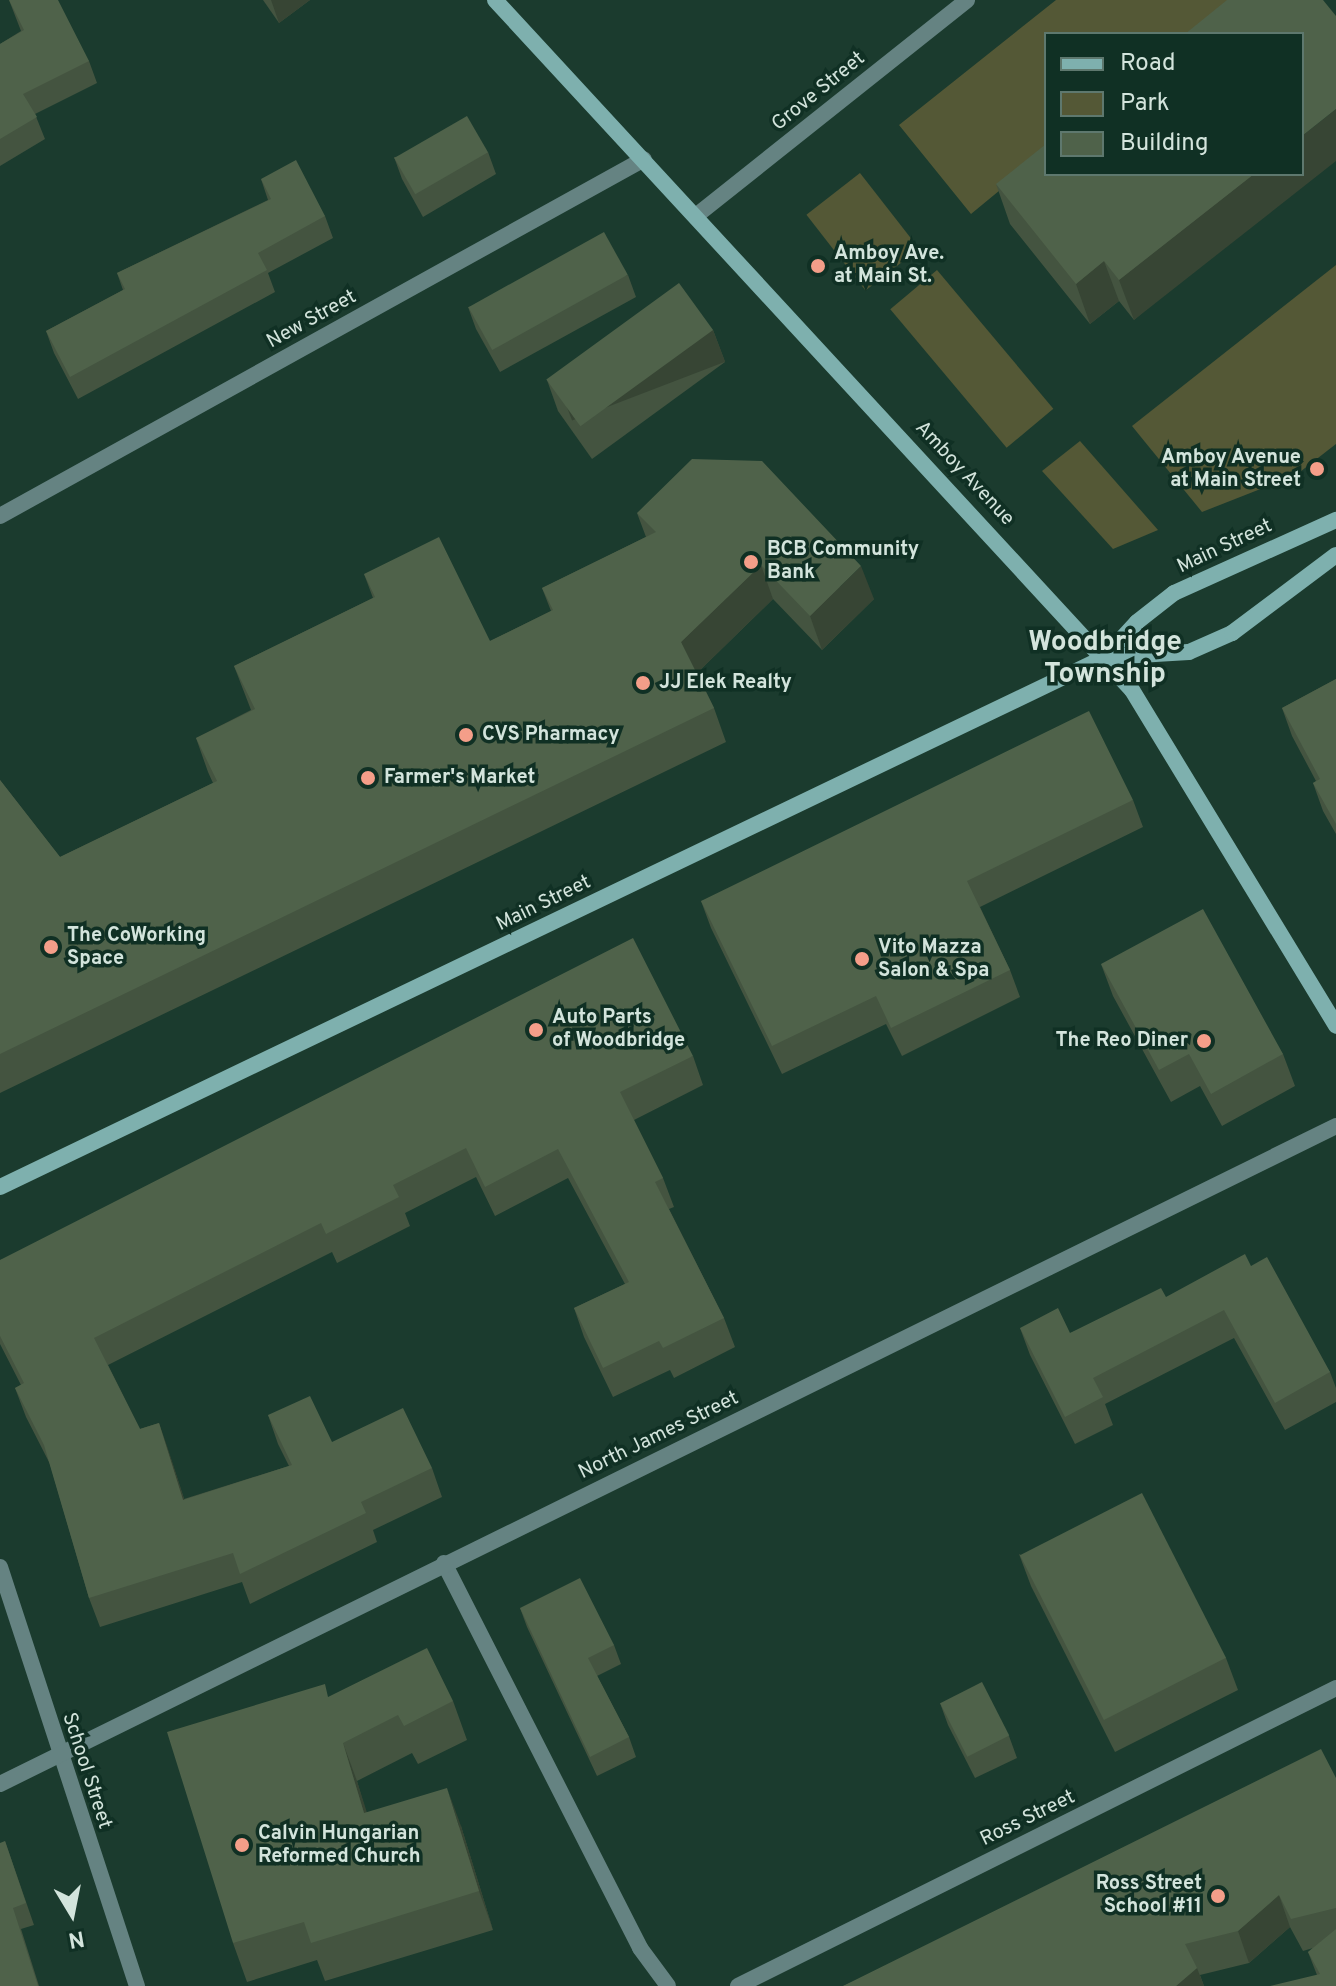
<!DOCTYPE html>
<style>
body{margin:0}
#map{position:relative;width:1336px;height:1986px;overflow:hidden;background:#1b3b2e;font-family:Overpass,sans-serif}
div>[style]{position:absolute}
.green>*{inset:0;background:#545836;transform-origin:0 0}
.minor>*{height:16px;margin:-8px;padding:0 8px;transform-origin:8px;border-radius:8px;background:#658382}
.secondary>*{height:16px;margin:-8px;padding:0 8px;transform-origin:8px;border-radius:8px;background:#7eb0ae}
.wall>*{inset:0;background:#445440}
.shaded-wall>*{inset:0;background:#374534;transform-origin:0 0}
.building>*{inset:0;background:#4f624a;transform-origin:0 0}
.dots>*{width:22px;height:22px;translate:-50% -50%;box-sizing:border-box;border:4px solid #103024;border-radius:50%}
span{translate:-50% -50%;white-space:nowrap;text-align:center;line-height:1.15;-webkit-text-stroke:7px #103024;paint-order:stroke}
.street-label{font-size:20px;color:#d3e4dc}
.poi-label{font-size:20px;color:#d3e4dc;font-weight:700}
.left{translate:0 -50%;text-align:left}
.right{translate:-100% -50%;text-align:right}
.district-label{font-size:28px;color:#d3e4dc;font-weight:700}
.legend{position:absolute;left:1044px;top:32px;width:260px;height:144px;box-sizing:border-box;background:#103024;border:2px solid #5e786e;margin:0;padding:10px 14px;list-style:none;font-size:24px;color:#d3e4dc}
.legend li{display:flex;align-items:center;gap:16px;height:40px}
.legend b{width:40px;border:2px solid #5e786e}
.north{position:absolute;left:32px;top:1874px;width:80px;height:80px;-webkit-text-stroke:6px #103024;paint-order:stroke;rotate:170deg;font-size:22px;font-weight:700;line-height:32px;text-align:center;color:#d3e4dc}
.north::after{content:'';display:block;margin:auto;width:28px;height:36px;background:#d3e4dc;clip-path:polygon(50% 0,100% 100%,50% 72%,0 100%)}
</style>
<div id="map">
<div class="green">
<i style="clip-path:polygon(1056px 0,1234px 0,1192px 34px,1046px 34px,1046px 152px,971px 214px,899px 125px)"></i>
<i style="left:860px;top:173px;width:96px;height:68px;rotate:52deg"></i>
<i style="clip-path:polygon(1336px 265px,1336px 444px,1296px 475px,1202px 512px,1132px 426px)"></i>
<i style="left:937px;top:270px;width:181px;height:61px;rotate:50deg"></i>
<i style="clip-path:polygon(1080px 441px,1158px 530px,1113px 549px,1042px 471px)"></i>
</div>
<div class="minor">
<i style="left:697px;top:215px;width:345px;rotate:-38.5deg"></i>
<i style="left:0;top:516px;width:736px;rotate:-29deg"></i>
<i style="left:444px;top:1563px;width:432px;rotate:63deg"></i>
<i style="left:640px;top:1948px;width:47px;rotate:53.6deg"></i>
<i style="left:0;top:1567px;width:441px;rotate:71.9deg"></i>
<i style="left:0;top:1784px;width:1489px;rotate:-26.22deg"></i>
<i style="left:738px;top:1986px;width:668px;rotate:-26.49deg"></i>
</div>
<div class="secondary">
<i style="left:495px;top:0;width:939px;rotate:47.29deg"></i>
<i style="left:1132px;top:690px;width:393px;rotate:58.7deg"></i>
<i style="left:1105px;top:657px;width:84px;rotate:-3.4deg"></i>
<i style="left:1189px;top:652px;width:47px;rotate:-23.8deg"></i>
<i style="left:1232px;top:633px;width:130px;rotate:-36.9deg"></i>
<i style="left:0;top:1187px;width:1226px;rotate:-25.62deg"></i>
<i style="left:1105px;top:657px;width:47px;rotate:-47.6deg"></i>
<i style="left:1137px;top:622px;width:47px;rotate:-38.1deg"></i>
<i style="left:1174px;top:593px;width:178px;rotate:-24.3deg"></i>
</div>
<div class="wall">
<i style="clip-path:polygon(9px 0,89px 61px,97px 83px,35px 114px,45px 139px,0 166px,0 44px,21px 31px)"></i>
<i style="clip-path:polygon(263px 0,310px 0,279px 23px)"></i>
<i style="clip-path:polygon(488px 152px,496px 174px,423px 217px,402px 179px,394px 157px)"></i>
<i style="clip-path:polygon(1302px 174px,1134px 320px,1119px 301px,1090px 324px,1010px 224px,996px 184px)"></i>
<i style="clip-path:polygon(261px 179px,325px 216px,333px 238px,268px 273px,275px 292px,78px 399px,54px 353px,46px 331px,123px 290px,117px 273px,268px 200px)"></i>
<i style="clip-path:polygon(628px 275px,636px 297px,500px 372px,476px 329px,468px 307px)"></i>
<i style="clip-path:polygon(713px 330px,725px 362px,592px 459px,558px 411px,547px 380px)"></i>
<i style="clip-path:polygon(637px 513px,874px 599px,822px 650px,773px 599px,697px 673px,714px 708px,726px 742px,0 1093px,0 780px,60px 857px,213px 783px,208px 772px,196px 738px,251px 710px,234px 666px,373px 598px,364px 574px,490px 641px,551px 611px,542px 588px,646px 537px)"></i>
<i style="clip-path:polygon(1336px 679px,1336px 834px,1323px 811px,1313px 783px,1316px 781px,1292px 736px,1282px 708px)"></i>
<i style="clip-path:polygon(1133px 800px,1143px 827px,980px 907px,1010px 970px,1020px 997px,902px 1056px,886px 1024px,782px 1074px,711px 928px,701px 901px)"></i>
<i style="clip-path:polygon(1101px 964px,1283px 1054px,1295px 1086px,1222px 1126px,1200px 1086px,1171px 1102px,1113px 996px)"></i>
<i style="clip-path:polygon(693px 1056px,703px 1085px,634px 1120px,663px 1178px,674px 1207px,669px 1209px,724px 1318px,735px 1347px,674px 1378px,670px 1370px,613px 1397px,584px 1337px,574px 1308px,625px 1284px,568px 1178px,495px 1216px,476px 1177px,405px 1213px,410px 1226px,337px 1263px,332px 1252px,108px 1365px,140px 1429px,159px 1423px,184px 1499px,289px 1466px,278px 1444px,268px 1415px,332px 1442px,432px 1468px,442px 1497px,373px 1530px,377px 1542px,250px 1604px,242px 1582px,100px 1627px,89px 1598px,50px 1464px,26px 1417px,15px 1388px,21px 1385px,0 1344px,0 1260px)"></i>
<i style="clip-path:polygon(1251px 1266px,1330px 1372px,1336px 1388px,1336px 1402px,1285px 1430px,1234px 1338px,1105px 1404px,1113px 1425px,1075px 1444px,1030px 1355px,1020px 1328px,1070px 1333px)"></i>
<i style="clip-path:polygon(1019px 1554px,1226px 1658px,1238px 1690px,1115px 1752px,1031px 1586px)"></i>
<i style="clip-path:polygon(520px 1608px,614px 1645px,621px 1664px,597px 1676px,629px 1737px,636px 1757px,597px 1776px,527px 1627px)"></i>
<i style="clip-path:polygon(329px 1697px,453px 1701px,467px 1740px,418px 1764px,412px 1753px,357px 1781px,366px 1812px,461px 1826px,493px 1930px,325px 1981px,317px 1960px,247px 1982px,233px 1943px)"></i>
<i style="clip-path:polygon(940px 1703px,1009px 1736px,1017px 1758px,975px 1778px,948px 1725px)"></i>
<i style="clip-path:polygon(1336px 1778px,1336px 1986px,1317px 1975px,1308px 1952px,1313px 1948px,1303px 1951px,1290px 1927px,1249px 1963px,1200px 1975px,1204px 1986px,843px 1986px)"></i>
<i style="clip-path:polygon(5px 1841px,34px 1925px,21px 1929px,39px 1986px,0 1986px)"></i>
</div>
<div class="shaded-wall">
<i style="clip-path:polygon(271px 0,310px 0,279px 23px)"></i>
<i style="clip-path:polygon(1336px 109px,1336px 161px,1134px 320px,1119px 280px,1254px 174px,1302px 174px,1302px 136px)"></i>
<i style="clip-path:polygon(1104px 261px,1119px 301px,1090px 324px,1076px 284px)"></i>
<i style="left:713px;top:330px;width:34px;height:164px;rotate:69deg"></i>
<i style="clip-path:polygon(761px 565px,773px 599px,694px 676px,681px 642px)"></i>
<i style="clip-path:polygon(861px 566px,874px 599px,822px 650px,810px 616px)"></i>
<i style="clip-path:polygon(159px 1423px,169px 1452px,194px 1529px,183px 1500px)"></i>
<i style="clip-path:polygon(343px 1743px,357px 1781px,379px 1851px,364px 1813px)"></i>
<i style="clip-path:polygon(447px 1788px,461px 1826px,493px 1930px,479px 1891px)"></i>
<i style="clip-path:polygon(1279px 1895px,1290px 1927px,1249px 1963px,1238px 1931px)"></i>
<i style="clip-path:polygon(1197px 1968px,1204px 1986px,1176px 1986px)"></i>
</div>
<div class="building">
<i style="clip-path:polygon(9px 0,58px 0,89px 61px,23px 94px,37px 117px,0 139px,0 44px,24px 30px)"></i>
<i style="clip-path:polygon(1227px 0,1323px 0,1336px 16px,1336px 109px,1302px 136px,1302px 34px,1185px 34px)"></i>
<i style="left:467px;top:116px;width:42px;height:84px;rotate:60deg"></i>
<i style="clip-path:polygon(1046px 144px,1046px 174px,1254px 174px,1119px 280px,1104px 261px,1076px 284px,996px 184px)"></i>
<i style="clip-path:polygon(296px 160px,325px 216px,258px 253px,267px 270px,70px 377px,46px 331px,125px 289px,117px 273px,271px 199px,261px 179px)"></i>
<i style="left:604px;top:232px;width:49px;height:155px;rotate:61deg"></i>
<i style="left:679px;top:283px;width:58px;height:164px;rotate:54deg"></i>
<i style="clip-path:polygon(692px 459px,762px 461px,861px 566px,810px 616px,761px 565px,681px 642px,714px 708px,0 1054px,0 780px,60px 857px,217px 781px,196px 738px,255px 709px,234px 666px,375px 597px,364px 574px,439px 537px,490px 641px,553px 610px,542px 588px,656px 532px,637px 513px)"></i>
<i style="clip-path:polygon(1336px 679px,1336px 824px,1313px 783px,1320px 779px,1282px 708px)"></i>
<i style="clip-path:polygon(1089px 711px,1133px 800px,967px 881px,1010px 970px,891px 1028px,876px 996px,772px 1046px,701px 901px)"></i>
<i style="clip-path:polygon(1203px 909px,1283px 1054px,1211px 1094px,1189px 1054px,1159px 1070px,1101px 964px)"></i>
<i style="clip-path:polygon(633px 938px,693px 1056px,620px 1092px,663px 1178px,655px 1182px,724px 1318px,663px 1348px,659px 1341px,603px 1368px,574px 1308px,629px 1282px,558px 1149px,485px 1187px,466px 1148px,393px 1185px,399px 1197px,326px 1234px,321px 1223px,94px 1338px,140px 1429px,159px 1423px,183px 1500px,292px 1465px,268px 1415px,310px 1396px,332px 1442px,403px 1408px,432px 1468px,361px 1502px,366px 1513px,240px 1574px,233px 1553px,89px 1598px,44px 1445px,15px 1388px,24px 1383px,0 1336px,0 1260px)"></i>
<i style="clip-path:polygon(1245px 1254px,1251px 1266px,1267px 1257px,1330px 1372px,1275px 1403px,1224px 1310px,1093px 1378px,1103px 1397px,1065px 1417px,1020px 1328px,1058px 1308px,1070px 1333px,1161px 1288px,1166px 1297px)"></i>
<i style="left:1142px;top:1493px;width:185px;height:137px;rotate:63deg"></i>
<i style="clip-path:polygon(580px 1578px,614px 1645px,588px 1658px,629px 1737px,590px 1757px,520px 1608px)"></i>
<i style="clip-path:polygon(427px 1648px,453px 1701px,404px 1726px,398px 1715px,343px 1743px,364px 1813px,447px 1788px,479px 1891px,311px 1943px,304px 1922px,233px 1943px,167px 1732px,325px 1684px,328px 1697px)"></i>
<i style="left:982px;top:1682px;width:60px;height:47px;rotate:63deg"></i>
<i style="clip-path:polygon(1321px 1749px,1336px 1778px,1336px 1908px,1291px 1919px,1279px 1895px,1238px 1931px,1185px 1944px,1197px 1968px,1176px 1986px,843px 1986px)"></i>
<i style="clip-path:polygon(5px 1841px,26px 1903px,13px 1908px,38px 1986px,0 1986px,0 1843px)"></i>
<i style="clip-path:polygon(1336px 1929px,1336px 1986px,1270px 1986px,1320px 1974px,1308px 1952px)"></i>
</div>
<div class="dots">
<i style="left:818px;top:266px;background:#f49e89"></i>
<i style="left:1317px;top:469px;background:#f49e89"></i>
<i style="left:751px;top:562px;background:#f49e89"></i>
<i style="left:643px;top:683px;background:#f49e89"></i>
<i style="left:466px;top:735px;background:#f49e89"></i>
<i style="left:368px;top:778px;background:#f49e89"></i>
<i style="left:51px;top:947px;background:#f49e89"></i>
<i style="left:862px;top:959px;background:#f49e89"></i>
<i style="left:536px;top:1030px;background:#f49e89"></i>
<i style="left:1204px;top:1041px;background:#f49e89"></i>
<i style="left:242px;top:1845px;background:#f49e89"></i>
<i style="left:1218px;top:1896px;background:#f49e89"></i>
</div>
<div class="street-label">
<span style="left:819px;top:92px;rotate:-39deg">Grove Street</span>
<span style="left:312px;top:320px;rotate:-29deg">New Street</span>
<span style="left:964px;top:474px;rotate:47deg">Amboy Avenue</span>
<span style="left:1225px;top:547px;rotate:-25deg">Main Street</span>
<span style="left:544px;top:904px;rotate:-26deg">Main Street</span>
<span style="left:659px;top:1436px;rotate:-26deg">North James Street</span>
<span style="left:86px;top:1771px;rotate:72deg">School Street</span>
<span style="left:1028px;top:1819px;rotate:-26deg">Ross Street</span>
</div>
<div class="poi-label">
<span class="left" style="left:834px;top:266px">Amboy Ave.<br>at Main St.</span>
<span class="right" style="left:1301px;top:470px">Amboy Avenue<br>at Main Street</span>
<span class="left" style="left:767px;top:562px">BCB Community<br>Bank</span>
<span class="left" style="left:659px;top:683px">JJ Elek Realty</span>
<span class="left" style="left:482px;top:735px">CVS Pharmacy</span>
<span class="left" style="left:384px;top:778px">Farmer's Market</span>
<span class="left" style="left:67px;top:948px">The CoWorking<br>Space</span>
<span class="left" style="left:878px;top:960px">Vito Mazza<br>Salon &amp; Spa</span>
<span class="left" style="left:552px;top:1030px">Auto Parts<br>of Woodbridge</span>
<span class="right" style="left:1188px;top:1041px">The Reo Diner</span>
<span class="left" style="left:258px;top:1846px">Calvin Hungarian<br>Reformed Church</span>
<span class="right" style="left:1202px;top:1896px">Ross Street<br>School #11</span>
</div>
<div class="district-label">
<span style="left:1105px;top:659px">Woodbridge<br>Township</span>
</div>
<ul class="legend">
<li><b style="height:10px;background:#7eb0ae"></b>Road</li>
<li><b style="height:22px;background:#545836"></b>Park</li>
<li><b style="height:22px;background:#4f624a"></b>Building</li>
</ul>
<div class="north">N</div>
</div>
